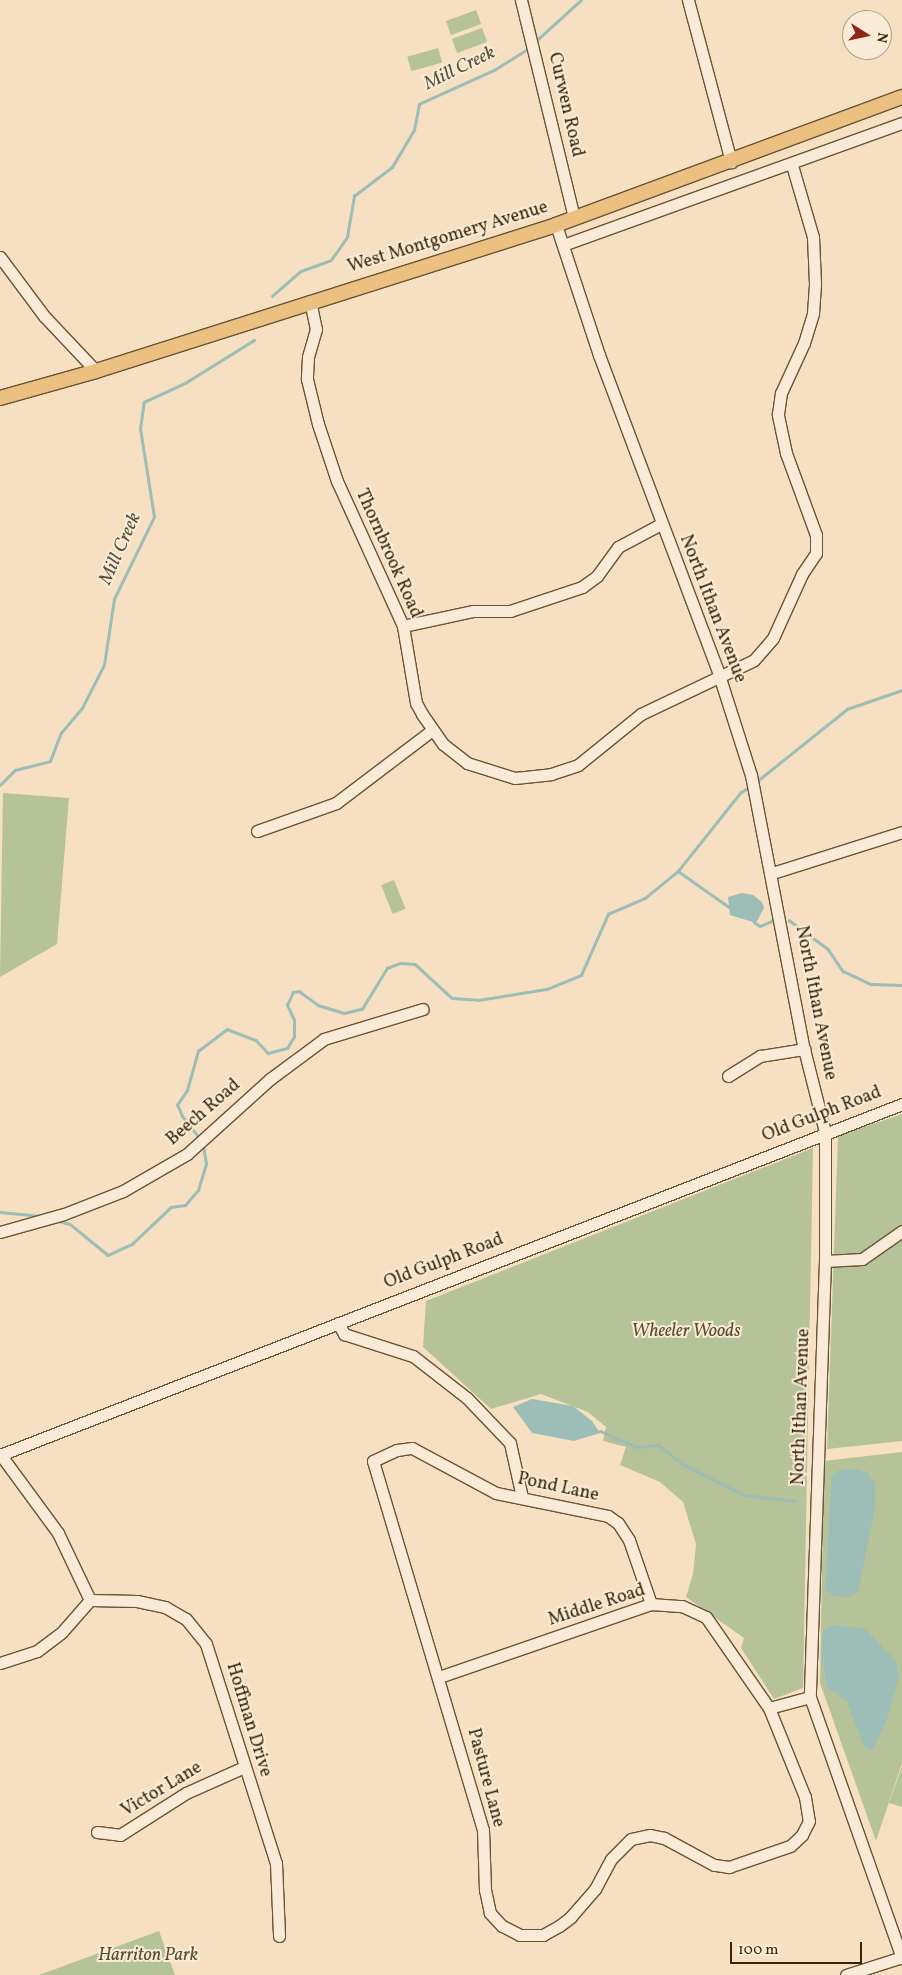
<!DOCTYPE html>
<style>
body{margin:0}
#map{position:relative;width:902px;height:1975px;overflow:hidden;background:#f6e0c1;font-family:Vollkorn,serif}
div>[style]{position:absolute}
.green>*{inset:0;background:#b6c398;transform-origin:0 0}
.water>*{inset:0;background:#9dbdb7}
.stream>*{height:2.5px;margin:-1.25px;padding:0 1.25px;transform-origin:1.25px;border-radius:1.25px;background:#9dbdb7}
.roads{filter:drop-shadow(1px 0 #685436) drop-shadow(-1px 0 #685436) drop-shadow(0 1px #685436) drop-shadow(0 -1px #685436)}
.minor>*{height:11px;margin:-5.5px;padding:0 5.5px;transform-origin:5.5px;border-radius:5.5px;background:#f9ebd7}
.major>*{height:14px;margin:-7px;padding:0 7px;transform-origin:7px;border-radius:7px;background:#ebc080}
span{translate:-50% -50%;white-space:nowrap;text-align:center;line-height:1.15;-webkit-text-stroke:4px #f9ebd7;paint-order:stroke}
.street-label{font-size:18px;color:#382507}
.park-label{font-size:18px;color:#584c2b;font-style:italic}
.water-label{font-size:19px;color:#56533c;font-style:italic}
.north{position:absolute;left:842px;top:10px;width:50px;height:50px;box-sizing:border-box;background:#f9ebd7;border:1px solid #ac9c84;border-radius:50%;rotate:100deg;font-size:14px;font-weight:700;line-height:20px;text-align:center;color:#382507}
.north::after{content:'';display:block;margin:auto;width:18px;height:22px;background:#8f2418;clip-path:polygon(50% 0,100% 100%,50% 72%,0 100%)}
.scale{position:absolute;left:730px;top:1942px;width:132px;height:22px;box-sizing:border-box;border:2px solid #382507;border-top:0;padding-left:6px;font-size:15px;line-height:18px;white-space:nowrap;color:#382507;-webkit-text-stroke:4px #f9ebd7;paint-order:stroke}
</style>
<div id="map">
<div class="green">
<i style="left:476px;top:10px;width:15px;height:32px;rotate:70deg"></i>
<i style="left:482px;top:28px;width:15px;height:32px;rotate:70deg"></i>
<i style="left:438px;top:48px;width:15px;height:32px;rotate:74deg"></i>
<i style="clip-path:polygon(3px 793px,69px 798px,57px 944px,0 977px)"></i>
<i style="left:394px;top:880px;width:31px;height:14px;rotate:68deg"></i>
<i style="clip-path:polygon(902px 1114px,902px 1441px,827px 1449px,838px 1136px)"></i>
<i style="clip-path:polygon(813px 1148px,803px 1688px,774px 1699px,741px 1648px,744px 1638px,686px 1597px,693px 1574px,696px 1544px,683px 1502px,660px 1482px,620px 1465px,626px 1447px,603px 1441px,606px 1427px,588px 1412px,541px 1394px,491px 1409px,423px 1347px,426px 1301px)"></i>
<i style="clip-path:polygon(902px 1452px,902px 1763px,876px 1841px,820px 1683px,824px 1461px)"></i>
<i style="clip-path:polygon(902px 1766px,902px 1807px,889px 1803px)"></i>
<i style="clip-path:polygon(159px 1931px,175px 1975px,39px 1975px)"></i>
</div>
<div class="water">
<i style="clip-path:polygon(742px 893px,753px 895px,762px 902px,764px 908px,756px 923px,730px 915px,728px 897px)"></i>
<i style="clip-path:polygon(532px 1399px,573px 1406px,592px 1421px,600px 1433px,574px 1441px,532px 1433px,513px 1407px)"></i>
<i style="clip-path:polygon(855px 1469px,868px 1473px,875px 1484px,875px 1508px,858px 1592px,848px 1597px,835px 1596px,825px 1590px,832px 1477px,839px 1470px)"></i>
<i style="clip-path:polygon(833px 1625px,865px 1629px,896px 1661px,899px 1677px,886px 1722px,872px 1751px,864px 1747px,847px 1701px,827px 1688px,822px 1657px,823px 1630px)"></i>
</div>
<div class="stream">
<i style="left:537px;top:40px;width:59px;rotate:-42.3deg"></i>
<i style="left:272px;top:296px;width:38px;rotate:-41deg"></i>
<i style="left:301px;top:271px;width:32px;rotate:-20deg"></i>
<i style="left:331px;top:260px;width:28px;rotate:-55deg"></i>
<i style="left:347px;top:237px;width:42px;rotate:-80.3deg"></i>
<i style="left:354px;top:196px;width:48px;rotate:-37.3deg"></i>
<i style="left:392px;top:167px;width:43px;rotate:-59.3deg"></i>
<i style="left:414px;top:130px;width:26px;rotate:-79deg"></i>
<i style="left:419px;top:104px;width:82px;rotate:-24.4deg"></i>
<i style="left:494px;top:70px;width:40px;rotate:-32deg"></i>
<i style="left:756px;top:782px;width:117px;rotate:-38.7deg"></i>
<i style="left:847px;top:709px;width:58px;rotate:-19.1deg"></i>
<i style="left:0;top:785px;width:21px;rotate:-45deg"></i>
<i style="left:15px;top:770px;width:36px;rotate:-14deg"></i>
<i style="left:50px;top:761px;width:30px;rotate:-69deg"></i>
<i style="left:61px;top:733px;width:33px;rotate:-50deg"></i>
<i style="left:82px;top:708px;width:48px;rotate:-62.9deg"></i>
<i style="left:104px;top:665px;width:67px;rotate:-81.4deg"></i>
<i style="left:114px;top:599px;width:91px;rotate:-64deg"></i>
<i style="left:154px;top:517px;width:89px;rotate:-99deg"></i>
<i style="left:140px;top:429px;width:27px;rotate:-82deg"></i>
<i style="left:144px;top:402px;width:45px;rotate:-24.9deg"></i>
<i style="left:185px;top:383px;width:81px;rotate:-31.9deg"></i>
<i style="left:678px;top:871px;width:66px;rotate:35.1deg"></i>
<i style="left:789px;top:920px;width:49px;rotate:36.6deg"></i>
<i style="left:828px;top:949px;width:27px;rotate:56deg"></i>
<i style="left:843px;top:971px;width:31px;rotate:25deg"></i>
<i style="left:871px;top:984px;width:31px;rotate:2deg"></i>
<i style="left:754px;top:922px;width:7px;rotate:34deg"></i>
<i style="left:760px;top:926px;width:13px;rotate:-23deg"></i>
<i style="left:199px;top:1138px;width:28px;rotate:-128deg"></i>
<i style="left:182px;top:1116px;width:12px;rotate:-114deg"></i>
<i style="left:177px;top:1105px;width:18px;rotate:-56deg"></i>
<i style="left:187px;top:1090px;width:41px;rotate:-74.2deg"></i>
<i style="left:198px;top:1051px;width:36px;rotate:-37deg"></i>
<i style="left:227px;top:1029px;width:31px;rotate:21deg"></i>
<i style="left:256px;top:1040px;width:18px;rotate:47deg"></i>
<i style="left:268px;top:1053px;width:20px;rotate:-15deg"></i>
<i style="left:287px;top:1048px;width:13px;rotate:-58deg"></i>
<i style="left:294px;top:1037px;width:17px;rotate:-90deg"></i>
<i style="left:294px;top:1020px;width:17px;rotate:-115deg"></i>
<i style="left:287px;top:1005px;width:14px;rotate:-65deg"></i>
<i style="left:293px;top:992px;width:6px;rotate:-9deg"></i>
<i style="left:299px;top:991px;width:24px;rotate:36deg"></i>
<i style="left:318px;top:1005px;width:27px;rotate:17deg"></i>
<i style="left:344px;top:1013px;width:18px;rotate:-13deg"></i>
<i style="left:362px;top:1009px;width:48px;rotate:-58.6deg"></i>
<i style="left:387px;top:968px;width:14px;rotate:-21deg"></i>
<i style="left:400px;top:963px;width:15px;rotate:4deg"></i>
<i style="left:415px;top:964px;width:50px;rotate:42.6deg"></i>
<i style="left:452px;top:998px;width:26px;rotate:4deg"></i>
<i style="left:478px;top:1000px;width:70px;rotate:-9.1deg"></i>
<i style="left:547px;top:989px;width:37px;rotate:-22deg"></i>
<i style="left:581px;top:975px;width:67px;rotate:-66.1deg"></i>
<i style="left:608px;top:914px;width:40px;rotate:-23.4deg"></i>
<i style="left:645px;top:898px;width:43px;rotate:-39.3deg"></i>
<i style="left:678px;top:871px;width:100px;rotate:-51.5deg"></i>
<i style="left:740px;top:793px;width:12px;rotate:-35deg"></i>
<i style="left:0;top:1212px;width:41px;rotate:5.6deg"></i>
<i style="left:58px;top:1221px;width:12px;rotate:14deg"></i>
<i style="left:70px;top:1224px;width:49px;rotate:39.2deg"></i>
<i style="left:108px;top:1255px;width:26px;rotate:-25deg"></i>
<i style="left:132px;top:1244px;width:54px;rotate:-43.5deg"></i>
<i style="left:171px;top:1207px;width:14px;rotate:-8deg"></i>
<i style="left:185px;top:1205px;width:20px;rotate:-49deg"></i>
<i style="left:198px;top:1190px;width:27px;rotate:-73deg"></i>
<i style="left:206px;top:1164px;width:18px;rotate:-99deg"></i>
<i style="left:600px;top:1431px;width:40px;rotate:23.4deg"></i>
<i style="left:637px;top:1447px;width:21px;rotate:-5deg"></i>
<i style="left:658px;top:1445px;width:31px;rotate:37deg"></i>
<i style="left:683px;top:1464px;width:68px;rotate:26.9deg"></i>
<i style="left:744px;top:1495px;width:51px;rotate:6.7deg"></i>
</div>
<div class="roads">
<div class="minor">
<i style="left:521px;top:0;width:224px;rotate:76.3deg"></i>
<i style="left:688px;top:0;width:168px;rotate:75.1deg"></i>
<i style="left:556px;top:225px;width:137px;rotate:71.7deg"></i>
<i style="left:599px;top:355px;width:342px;rotate:69.4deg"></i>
<i style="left:719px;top:675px;width:105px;rotate:72.3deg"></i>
<i style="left:751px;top:775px;width:279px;rotate:79.1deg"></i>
<i style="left:804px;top:1049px;width:86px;rotate:75.8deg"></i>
<i style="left:825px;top:1132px;width:129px;rotate:90deg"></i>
<i style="left:825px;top:1261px;width:436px;rotate:92deg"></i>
<i style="left:810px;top:1697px;width:277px;rotate:70.6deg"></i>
<i style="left:563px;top:245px;width:360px;rotate:-19.8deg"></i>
<i style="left:0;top:257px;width:74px;rotate:53.3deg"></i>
<i style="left:44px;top:316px;width:76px;rotate:46.6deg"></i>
<i style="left:310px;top:301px;width:29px;rotate:78deg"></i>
<i style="left:316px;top:329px;width:29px;rotate:106deg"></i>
<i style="left:308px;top:357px;width:22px;rotate:93deg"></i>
<i style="left:307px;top:379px;width:46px;rotate:76.3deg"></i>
<i style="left:318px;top:424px;width:60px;rotate:71.6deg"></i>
<i style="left:337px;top:481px;width:159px;rotate:65.5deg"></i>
<i style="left:403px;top:626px;width:78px;rotate:80.4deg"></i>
<i style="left:416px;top:703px;width:13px;rotate:61deg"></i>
<i style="left:422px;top:714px;width:37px;rotate:55deg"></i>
<i style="left:443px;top:744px;width:31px;rotate:38deg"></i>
<i style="left:467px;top:763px;width:50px;rotate:17.4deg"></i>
<i style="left:515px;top:778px;width:36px;rotate:-6deg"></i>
<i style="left:551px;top:774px;width:28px;rotate:-18deg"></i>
<i style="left:578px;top:765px;width:81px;rotate:-39deg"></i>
<i style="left:641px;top:714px;width:125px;rotate:-25.5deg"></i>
<i style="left:754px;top:660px;width:29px;rotate:-49deg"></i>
<i style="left:773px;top:638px;width:70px;rotate:-65.6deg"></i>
<i style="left:802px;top:574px;width:25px;rotate:-56deg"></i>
<i style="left:816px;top:553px;width:18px;rotate:-90deg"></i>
<i style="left:816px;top:535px;width:87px;rotate:-110.1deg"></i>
<i style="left:786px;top:453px;width:40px;rotate:-102deg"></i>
<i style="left:778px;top:414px;width:21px;rotate:-82deg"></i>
<i style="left:781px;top:393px;width:55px;rotate:-65.3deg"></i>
<i style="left:804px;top:343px;width:31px;rotate:-73deg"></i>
<i style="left:813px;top:313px;width:30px;rotate:-86deg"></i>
<i style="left:815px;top:283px;width:46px;rotate:-92.5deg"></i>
<i style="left:813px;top:237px;width:75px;rotate:-106.3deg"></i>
<i style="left:403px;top:626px;width:72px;rotate:-12.1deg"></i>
<i style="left:473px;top:611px;width:37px"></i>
<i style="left:510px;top:611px;width:76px;rotate:-18.4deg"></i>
<i style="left:582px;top:587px;width:19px;rotate:-36deg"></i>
<i style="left:597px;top:576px;width:36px;rotate:-54deg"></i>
<i style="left:618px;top:547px;width:49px;rotate:-28.1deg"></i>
<i style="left:257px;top:831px;width:84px;rotate:-19.5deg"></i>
<i style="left:336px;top:803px;width:119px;rotate:-37.2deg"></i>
<i style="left:772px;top:873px;width:136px;rotate:-17.5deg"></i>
<i style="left:728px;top:1076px;width:38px;rotate:-32deg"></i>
<i style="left:760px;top:1056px;width:45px;rotate:-9deg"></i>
<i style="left:0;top:1232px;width:66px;rotate:-15.7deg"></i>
<i style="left:64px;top:1214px;width:63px;rotate:-21.3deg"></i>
<i style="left:123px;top:1191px;width:74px;rotate:-30deg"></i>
<i style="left:187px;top:1154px;width:112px;rotate:-42.1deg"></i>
<i style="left:270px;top:1079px;width:67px;rotate:-36.5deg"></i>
<i style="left:324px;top:1039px;width:103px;rotate:-16.9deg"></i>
<i style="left:825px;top:1261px;width:37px;rotate:-3deg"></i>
<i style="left:862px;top:1259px;width:49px;rotate:-35deg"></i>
<i style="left:338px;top:1323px;width:13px;rotate:61deg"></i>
<i style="left:344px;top:1334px;width:72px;rotate:17.7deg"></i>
<i style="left:413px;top:1356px;width:68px;rotate:37.9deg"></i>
<i style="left:467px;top:1398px;width:62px;rotate:46.3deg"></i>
<i style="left:510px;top:1443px;width:55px;rotate:77.5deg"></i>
<i style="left:0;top:1454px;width:98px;rotate:53.7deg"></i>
<i style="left:58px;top:1533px;width:74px;rotate:64.5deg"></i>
<i style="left:0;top:1455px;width:968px;rotate:-21.26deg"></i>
<i style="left:90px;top:1600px;width:47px;rotate:1.2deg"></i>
<i style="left:137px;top:1601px;width:29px;rotate:12deg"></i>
<i style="left:165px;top:1607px;width:24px;rotate:30deg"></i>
<i style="left:186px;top:1619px;width:32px;rotate:51deg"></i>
<i style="left:206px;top:1644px;width:230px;rotate:72.3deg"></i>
<i style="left:276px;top:1863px;width:73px;rotate:87.6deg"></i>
<i style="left:0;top:1663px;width:39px;rotate:-18deg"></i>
<i style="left:37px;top:1651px;width:31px;rotate:-37deg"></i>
<i style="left:62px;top:1632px;width:43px;rotate:-48.8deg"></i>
<i style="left:439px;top:1677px;width:224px;rotate:-19deg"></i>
<i style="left:651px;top:1604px;width:31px;rotate:4deg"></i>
<i style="left:682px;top:1606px;width:26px;rotate:25deg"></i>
<i style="left:706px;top:1617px;width:111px;rotate:55.3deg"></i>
<i style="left:769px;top:1708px;width:96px;rotate:68deg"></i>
<i style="left:805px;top:1797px;width:24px;rotate:81deg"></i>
<i style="left:809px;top:1821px;width:16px;rotate:117deg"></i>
<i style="left:802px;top:1835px;width:16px;rotate:137deg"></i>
<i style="left:790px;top:1846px;width:65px;rotate:161deg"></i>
<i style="left:729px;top:1867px;width:15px;rotate:-172deg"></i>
<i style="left:714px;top:1865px;width:57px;rotate:-151.6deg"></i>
<i style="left:664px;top:1838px;width:14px;rotate:-168deg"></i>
<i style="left:650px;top:1835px;width:19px;rotate:168deg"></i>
<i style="left:631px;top:1839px;width:28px;rotate:135deg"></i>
<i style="left:611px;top:1859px;width:34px;rotate:118deg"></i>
<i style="left:595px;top:1889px;width:37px;rotate:131deg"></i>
<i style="left:571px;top:1917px;width:15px;rotate:143deg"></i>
<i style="left:559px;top:1926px;width:18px;rotate:151deg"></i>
<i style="left:543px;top:1935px;width:23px;rotate:180deg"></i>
<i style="left:520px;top:1935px;width:20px;rotate:-153deg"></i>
<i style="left:502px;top:1926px;width:18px;rotate:-133deg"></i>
<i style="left:490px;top:1913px;width:24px;rotate:-102deg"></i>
<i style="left:485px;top:1890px;width:60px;rotate:-91.9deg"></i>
<i style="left:483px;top:1830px;width:385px;rotate:-106.6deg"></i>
<i style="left:373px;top:1461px;width:26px;rotate:-25deg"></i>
<i style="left:397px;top:1450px;width:15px;rotate:-8deg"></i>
<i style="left:412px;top:1448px;width:95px;rotate:28.2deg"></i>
<i style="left:496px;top:1493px;width:114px;rotate:11.6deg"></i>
<i style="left:608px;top:1516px;width:12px;rotate:35deg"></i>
<i style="left:618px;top:1523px;width:20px;rotate:57deg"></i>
<i style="left:629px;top:1540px;width:68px;rotate:71deg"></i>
<i style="left:769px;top:1708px;width:42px;rotate:-15deg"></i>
<i style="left:97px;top:1832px;width:23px;rotate:7deg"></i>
<i style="left:120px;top:1835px;width:78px;rotate:-32.5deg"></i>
<i style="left:186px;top:1793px;width:64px;rotate:-24.1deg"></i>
<i style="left:846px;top:1975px;width:59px;rotate:-17.8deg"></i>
</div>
<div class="major">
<i style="left:0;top:398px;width:100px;rotate:-15.7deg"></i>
<i style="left:96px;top:371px;width:483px;rotate:-17.6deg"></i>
<i style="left:556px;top:225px;width:369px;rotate:-20.3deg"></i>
</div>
</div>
<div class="street-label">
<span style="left:565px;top:105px;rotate:77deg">Curwen Road</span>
<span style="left:448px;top:238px;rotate:-17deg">West Montgomery Avenue</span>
<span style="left:388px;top:554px;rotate:66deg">Thornbrook Road</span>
<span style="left:712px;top:609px;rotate:69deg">North Ithan Avenue</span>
<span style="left:815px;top:1003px;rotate:79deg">North Ithan Avenue</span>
<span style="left:204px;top:1113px;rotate:-41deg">Beech Road</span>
<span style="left:822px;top:1115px;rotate:-21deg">Old Gulph Road</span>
<span style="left:444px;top:1262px;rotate:-21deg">Old Gulph Road</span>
<span style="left:802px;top:1407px;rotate:-88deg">North Ithan Avenue</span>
<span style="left:558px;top:1488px;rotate:12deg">Pond Lane</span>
<span style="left:597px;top:1606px;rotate:-18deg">Middle Road</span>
<span style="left:248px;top:1720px;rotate:73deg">Hoffman Drive</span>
<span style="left:485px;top:1778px;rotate:75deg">Pasture Lane</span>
<span style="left:162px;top:1790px;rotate:-31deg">Victor Lane</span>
</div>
<div class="park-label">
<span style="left:686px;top:1332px">Wheeler Woods</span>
<span style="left:148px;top:1956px">Harriton Park</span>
</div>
<div class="water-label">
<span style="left:460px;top:69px;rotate:-26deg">Mill Creek</span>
<span style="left:121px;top:549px;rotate:-66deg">Mill Creek</span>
</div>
<div class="north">N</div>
<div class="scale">100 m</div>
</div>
